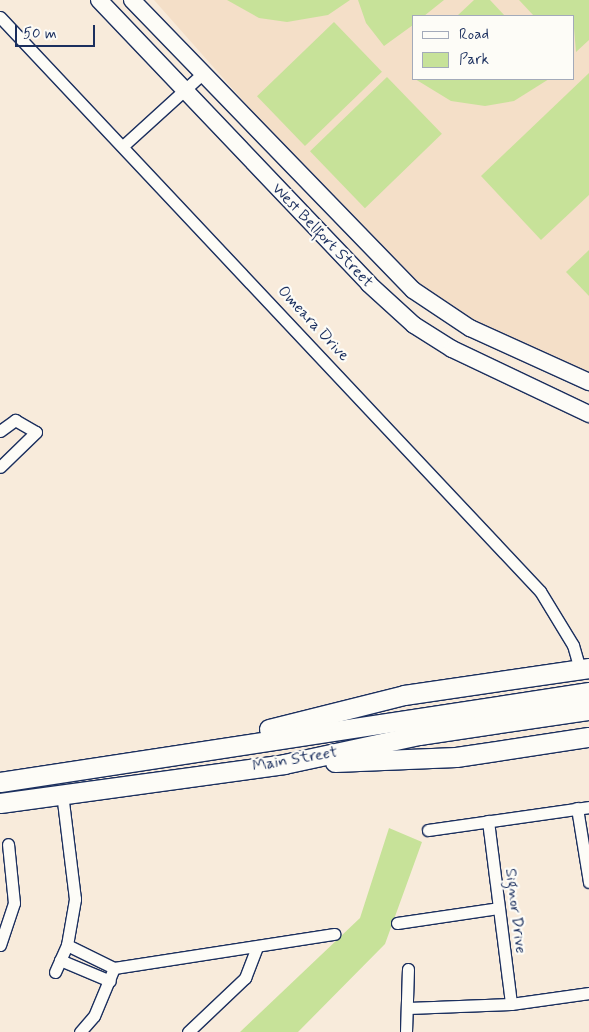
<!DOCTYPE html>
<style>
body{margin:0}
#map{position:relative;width:589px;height:1032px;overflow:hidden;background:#f8ebdb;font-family:Mynerve,sans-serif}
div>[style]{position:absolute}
.built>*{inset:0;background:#f4dfc8}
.green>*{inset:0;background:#c7e299;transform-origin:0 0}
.roads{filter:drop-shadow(1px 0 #1b2f5e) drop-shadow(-1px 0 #1b2f5e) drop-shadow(0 1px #1b2f5e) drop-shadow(0 -1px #1b2f5e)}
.minor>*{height:11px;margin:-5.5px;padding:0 5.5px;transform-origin:5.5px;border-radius:5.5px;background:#fdfcf7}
.secondary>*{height:16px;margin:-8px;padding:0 8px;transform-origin:8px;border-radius:8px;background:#fdfcf7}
.trunk>*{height:19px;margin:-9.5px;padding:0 9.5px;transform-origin:9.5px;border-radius:9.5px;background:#fdfcf7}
span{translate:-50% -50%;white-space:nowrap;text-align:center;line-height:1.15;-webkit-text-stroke:4.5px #fdfcf7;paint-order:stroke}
.street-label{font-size:16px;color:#1b2f5e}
.legend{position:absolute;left:412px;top:15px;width:162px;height:65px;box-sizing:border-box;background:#fdfcf7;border:1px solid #a3aaba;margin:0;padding:6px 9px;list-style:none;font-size:15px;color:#1b2f5e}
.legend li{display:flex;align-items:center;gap:10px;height:25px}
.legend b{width:25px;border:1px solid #a3aaba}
.scale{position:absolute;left:15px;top:25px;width:80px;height:22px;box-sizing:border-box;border:2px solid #1b2f5e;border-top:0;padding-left:6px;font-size:15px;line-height:18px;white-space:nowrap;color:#1b2f5e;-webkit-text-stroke:4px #fdfcf7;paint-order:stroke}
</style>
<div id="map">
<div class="built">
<i style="clip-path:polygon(evenodd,154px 0,589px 0,589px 376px,440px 307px,347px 218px,154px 0,413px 16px,573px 16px,573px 79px,413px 79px,413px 16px)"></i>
</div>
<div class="green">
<i style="clip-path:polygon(227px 0,350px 0,328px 15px,287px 22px,259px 18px)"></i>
<i style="clip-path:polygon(358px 0,444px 0,424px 16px,413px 16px,413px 25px,384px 46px,366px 23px)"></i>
<i style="clip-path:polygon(474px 0,490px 0,505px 16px,457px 16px)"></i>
<i style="clip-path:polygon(519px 0,589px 0,589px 40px,576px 52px,573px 16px,534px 16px)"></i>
<i style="left:334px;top:22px;width:69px;height:107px;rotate:46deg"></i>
<i style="clip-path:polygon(589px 73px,589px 195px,541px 240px,481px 176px)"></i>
<i style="left:387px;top:77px;width:79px;height:107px;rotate:46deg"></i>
<i style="clip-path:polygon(415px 79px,549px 79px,514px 101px,485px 106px,451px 101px)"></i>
<i style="clip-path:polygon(589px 250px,589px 296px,566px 272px)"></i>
<i style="clip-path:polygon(389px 828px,422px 842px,385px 944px,298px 1032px,240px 1032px,360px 918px)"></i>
</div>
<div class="roads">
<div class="minor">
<i style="left:0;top:17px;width:788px;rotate:46.75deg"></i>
<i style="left:540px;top:591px;width:63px;rotate:58.6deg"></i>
<i style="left:573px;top:645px;width:25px;rotate:74deg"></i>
<i style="left:124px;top:145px;width:105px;rotate:-42.3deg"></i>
<i style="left:0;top:431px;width:19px;rotate:-36deg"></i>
<i style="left:15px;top:420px;width:24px;rotate:30deg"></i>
<i style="left:36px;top:432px;width:50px;rotate:135.8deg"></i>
<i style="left:577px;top:808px;width:75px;rotate:80.8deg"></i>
<i style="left:488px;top:821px;width:184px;rotate:82.8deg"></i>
<i style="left:428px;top:830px;width:163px;rotate:-8.1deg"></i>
<i style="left:397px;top:923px;width:102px;rotate:-8.4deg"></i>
<i style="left:0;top:945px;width:44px;rotate:-71.6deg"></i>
<i style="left:14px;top:903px;width:59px;rotate:-95.8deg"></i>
<i style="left:67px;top:945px;width:52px;rotate:26.1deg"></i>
<i style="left:114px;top:968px;width:223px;rotate:-8.8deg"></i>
<i style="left:60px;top:960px;width:54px;rotate:22.8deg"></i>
<i style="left:55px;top:972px;width:30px;rotate:-66deg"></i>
<i style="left:67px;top:945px;width:47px;rotate:-80.1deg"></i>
<i style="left:75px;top:899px;width:107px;rotate:-97deg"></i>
<i style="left:408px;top:1008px;width:103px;rotate:-2.2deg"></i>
<i style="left:511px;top:1004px;width:79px;rotate:-8deg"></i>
<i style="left:80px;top:1032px;width:21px;rotate:-49deg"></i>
<i style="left:94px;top:1016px;width:52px;rotate:-67.4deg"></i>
<i style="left:188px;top:1032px;width:79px;rotate:-43.5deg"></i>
<i style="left:245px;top:978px;width:33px;rotate:-69deg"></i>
<i style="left:406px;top:1032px;width:63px;rotate:-88.2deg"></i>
</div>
<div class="secondary">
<i style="left:99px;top:0;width:392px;rotate:46.4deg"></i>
<i style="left:369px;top:284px;width:61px;rotate:42.3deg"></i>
<i style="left:414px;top:325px;width:45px;rotate:32.3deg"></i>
<i style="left:452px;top:349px;width:152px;rotate:25.4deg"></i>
<i style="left:132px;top:0;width:404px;rotate:45.9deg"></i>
<i style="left:413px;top:290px;width:69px;rotate:33.7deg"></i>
<i style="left:470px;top:328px;width:131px;rotate:24.4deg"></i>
</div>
<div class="trunk">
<i style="left:269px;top:729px;width:139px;rotate:-14.1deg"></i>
<i style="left:404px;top:695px;width:187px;rotate:-8.3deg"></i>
<i style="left:335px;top:762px;width:121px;rotate:-2.4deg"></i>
<i style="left:456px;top:757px;width:134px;rotate:-8.6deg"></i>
<i style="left:0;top:782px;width:596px;rotate:-8.69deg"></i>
<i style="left:0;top:803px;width:287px;rotate:-7.8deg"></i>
<i style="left:284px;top:764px;width:138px;rotate:-12.1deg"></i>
<i style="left:419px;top:735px;width:172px;rotate:-8.4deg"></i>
</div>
</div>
<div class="street-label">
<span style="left:322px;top:236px;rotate:46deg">West Bellfort Street</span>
<span style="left:313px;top:324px;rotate:47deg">Omeara Drive</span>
<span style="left:295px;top:760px;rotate:-10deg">Main Street</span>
<span style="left:515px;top:911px;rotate:83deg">Signor Drive</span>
</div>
<ul class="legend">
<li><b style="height:6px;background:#fdfcf7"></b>Road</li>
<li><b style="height:14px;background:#c7e299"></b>Park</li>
</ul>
<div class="scale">50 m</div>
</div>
